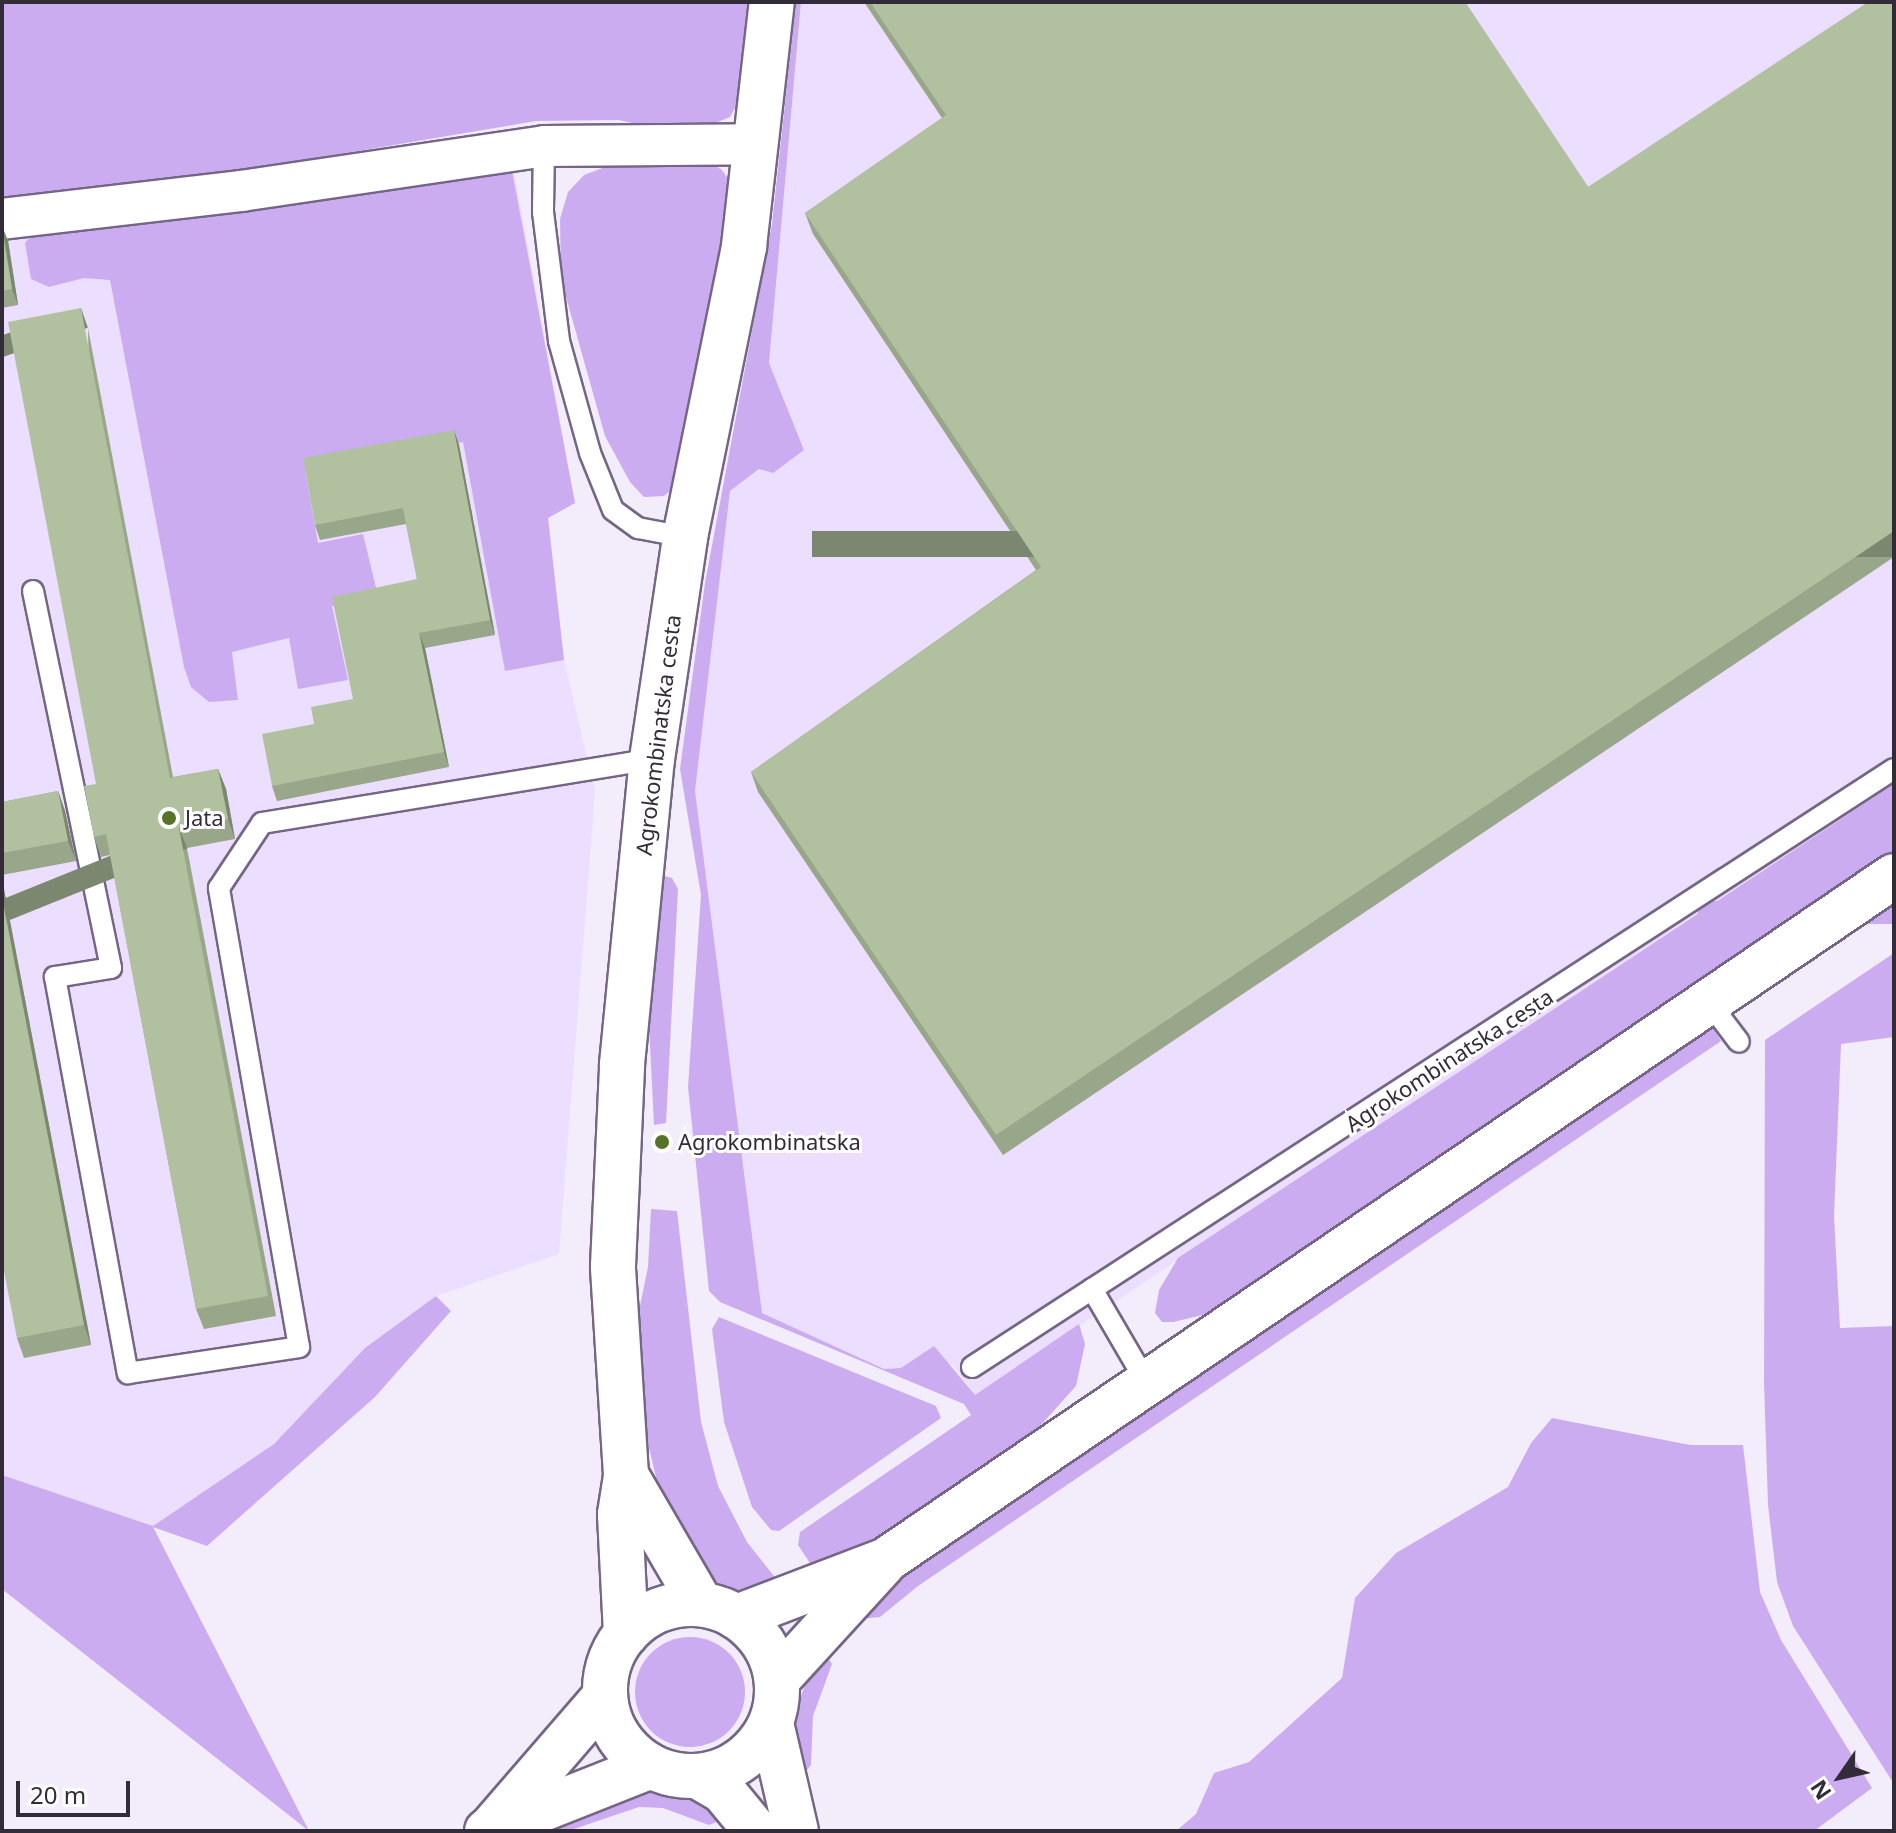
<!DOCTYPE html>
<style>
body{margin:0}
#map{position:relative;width:1896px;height:1833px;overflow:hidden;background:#f3edfb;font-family:"Noto Sans",sans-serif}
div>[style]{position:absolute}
.built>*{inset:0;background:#ecdeff}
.green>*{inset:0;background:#ccacf1;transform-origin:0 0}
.round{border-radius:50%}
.roads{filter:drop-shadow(2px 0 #746684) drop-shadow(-2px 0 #746684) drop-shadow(0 2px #746684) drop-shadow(0 -2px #746684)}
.service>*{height:20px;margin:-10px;padding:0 10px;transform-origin:10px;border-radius:10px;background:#fff}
.minor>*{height:40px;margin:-20px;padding:0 20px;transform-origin:20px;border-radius:20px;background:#fff}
.tertiary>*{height:44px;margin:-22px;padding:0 22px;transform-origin:22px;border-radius:22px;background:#fff}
.tertiary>.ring{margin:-22px;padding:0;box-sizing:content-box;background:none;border:44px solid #fff;border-radius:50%}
.wall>*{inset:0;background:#98a68a}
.shaded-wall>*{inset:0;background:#7c8770;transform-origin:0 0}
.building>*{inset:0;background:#b1c1a0}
.dots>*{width:22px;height:22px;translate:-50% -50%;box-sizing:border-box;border:4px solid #fff;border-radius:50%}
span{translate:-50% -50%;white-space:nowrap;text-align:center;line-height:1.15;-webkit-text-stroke:6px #fff;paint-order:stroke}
.street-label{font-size:22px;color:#322c39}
.poi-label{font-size:22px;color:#322c39}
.left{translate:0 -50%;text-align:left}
.frame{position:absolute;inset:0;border:4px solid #322c39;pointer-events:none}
.north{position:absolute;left:1800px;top:1737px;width:80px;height:80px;-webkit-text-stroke:6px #fff;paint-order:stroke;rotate:236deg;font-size:22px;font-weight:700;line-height:32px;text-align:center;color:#322c39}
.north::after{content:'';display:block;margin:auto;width:28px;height:36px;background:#322c39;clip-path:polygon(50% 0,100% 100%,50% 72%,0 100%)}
.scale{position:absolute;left:16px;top:1781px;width:114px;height:36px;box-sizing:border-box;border:4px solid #322c39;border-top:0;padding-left:10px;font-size:24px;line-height:28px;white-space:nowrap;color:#322c39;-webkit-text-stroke:6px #fff;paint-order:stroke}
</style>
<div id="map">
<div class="built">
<i style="clip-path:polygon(801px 2px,1894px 2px,1894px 784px,975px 1395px,953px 1365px,884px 1369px,762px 1313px,695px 791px,730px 491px,760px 469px,804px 450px,769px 363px)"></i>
<i style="clip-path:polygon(514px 171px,575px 503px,548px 518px,564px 660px,595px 792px,559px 1254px,436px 1296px,365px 1348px,274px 1444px,153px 1526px,2px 1475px,2px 230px)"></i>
</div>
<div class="green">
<i style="clip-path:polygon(2px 2px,751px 2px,741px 97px,730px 117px,685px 135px,619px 120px,536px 121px,328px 156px,207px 184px,2px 206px)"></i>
<i style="clip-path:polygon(796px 2px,801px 2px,769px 363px,804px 450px,773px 473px,759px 469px,730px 491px,695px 791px,762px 1313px,884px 1369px,901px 1368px,934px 1346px,975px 1395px,1079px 1324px,1085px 1344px,1076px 1386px,1031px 1436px,876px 1542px,816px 1572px,798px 1545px,800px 1532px,971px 1415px,964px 1404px,720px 1302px,709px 1291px,688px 1087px,701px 895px,680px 769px,705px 583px,772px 224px)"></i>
<i style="clip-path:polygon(510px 160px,575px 503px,548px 518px,564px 660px,505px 671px,463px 442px,305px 470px,318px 543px,363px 534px,378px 596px,332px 606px,348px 680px,298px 689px,289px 638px,232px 652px,238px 700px,209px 702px,191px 687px,184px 667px,110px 280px,84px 278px,49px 287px,31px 279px,25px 243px,35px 231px)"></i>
<i style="clip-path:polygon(704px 161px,721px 169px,733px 185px,676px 486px,664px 496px,644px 497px,630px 482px,605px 436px,561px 279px,560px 219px,568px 192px,584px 175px,613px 164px)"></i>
<i style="clip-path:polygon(1894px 784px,1894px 852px,1211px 1313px,1173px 1322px,1162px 1322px,1155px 1313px,1159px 1290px,1178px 1258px)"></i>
<i style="clip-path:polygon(660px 875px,672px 878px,678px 889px,666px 1123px,654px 1125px,648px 1004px)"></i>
<i style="left:1894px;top:901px;width:23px;height:196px;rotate:90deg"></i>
<i style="clip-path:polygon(1894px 953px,1894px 1037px,1841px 1044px,1834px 1216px,1840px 1328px,1894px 1326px,1894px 1784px,1793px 1626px,1777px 1582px,1768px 1505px,1764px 1383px,1765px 1040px)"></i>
<i style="clip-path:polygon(1711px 1025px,1721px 1041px,918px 1586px,880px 1617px,851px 1620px,887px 1584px)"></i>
<i style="clip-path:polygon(651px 1209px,677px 1211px,701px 1422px,718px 1486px,747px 1542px,781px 1585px,740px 1594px,706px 1578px,665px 1515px,640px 1410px,634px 1335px,648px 1267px)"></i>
<i style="clip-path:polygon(436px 1296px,451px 1311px,375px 1397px,207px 1546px,153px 1527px,309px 1831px,2px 1589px,2px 1475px,153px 1526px,274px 1444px,365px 1348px)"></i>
<i style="clip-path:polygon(719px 1317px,936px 1406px,941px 1418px,779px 1531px,771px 1530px,752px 1507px,724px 1422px,712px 1329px)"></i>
<i style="clip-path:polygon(1552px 1418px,1690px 1445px,1743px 1445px,1760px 1592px,1781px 1640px,1872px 1788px,1814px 1831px,1176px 1831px,1196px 1814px,1214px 1773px,1249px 1762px,1342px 1678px,1355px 1598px,1396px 1553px,1508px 1487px,1531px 1443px)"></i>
<i class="round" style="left:635px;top:1637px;width:110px;height:110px"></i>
<i style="clip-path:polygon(824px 1652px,832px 1664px,813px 1716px,811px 1765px,798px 1781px,793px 1718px,810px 1671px)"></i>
<i style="clip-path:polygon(640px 1788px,692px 1795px,729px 1817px,709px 1825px,663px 1808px,639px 1807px,568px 1831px,528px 1831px)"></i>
</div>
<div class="roads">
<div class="service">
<i style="left:544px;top:146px;width:66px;rotate:90.9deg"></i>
<i style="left:543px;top:212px;width:130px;rotate:82.9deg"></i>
<i style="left:559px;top:341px;width:116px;rotate:74.5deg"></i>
<i style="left:590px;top:453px;width:61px;rotate:68deg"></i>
<i style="left:613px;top:510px;width:31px;rotate:36deg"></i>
<i style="left:638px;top:528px;width:48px;rotate:10.8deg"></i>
<i style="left:33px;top:591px;width:385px;rotate:78.3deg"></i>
<i style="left:111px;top:968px;width:57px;rotate:170.9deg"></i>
<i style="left:55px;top:977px;width:403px;rotate:79.6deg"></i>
<i style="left:128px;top:1373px;width:173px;rotate:-8.6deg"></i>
<i style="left:299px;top:1347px;width:466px;rotate:-99.9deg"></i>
<i style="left:219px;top:888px;width:78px;rotate:-56.5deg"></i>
<i style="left:262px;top:823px;width:395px;rotate:-9.3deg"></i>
<i style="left:1708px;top:1001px;width:51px;rotate:52.9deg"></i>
<i style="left:1092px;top:1289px;width:109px;rotate:59.7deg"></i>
<i style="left:972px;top:1367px;width:1099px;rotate:-32.97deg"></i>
</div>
<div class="minor">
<i style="left:2px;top:219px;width:241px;rotate:-6.7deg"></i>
<i style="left:241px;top:191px;width:306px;rotate:-8.4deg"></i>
<i style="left:544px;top:146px;width:213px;rotate:-0.5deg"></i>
</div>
<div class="tertiary">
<i style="left:626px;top:1475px;width:149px;rotate:59.8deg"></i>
<i class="ring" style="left:605px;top:1604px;width:128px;height:128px"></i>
<i style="left:737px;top:1617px;width:160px;rotate:-20.9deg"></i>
<i style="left:886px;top:1560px;width:1218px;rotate:-34.16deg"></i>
<i style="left:626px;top:1634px;width:120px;rotate:-92.9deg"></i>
<i style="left:620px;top:1514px;width:39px;rotate:-81deg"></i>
<i style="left:626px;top:1475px;width:209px;rotate:-93.6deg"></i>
<i style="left:613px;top:1266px;width:202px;rotate:-87.4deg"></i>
<i style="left:622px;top:1064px;width:306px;rotate:-84.4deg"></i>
<i style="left:652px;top:759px;width:224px;rotate:-81.5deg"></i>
<i style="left:685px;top:537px;width:297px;rotate:-78.5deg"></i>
<i style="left:744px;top:246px;width:246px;rotate:-83.5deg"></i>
<i style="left:777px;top:1680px;width:156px;rotate:-47.6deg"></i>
<i style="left:771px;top:1723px;width:111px;rotate:77deg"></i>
<i style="left:697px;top:1776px;width:30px;rotate:30deg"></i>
<i style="left:723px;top:1791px;width:52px;rotate:50.5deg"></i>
<i style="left:492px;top:1827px;width:173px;rotate:-49.2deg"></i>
<i style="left:487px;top:1831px;width:176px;rotate:-21.6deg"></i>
</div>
</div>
<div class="wall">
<i style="clip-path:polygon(864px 2px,1465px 2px,1588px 187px,1894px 2px,1894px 557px,1003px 1155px,758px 792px,751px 772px,1036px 570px,813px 234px,805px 213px,942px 118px)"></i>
<i style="clip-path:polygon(2px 226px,8px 241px,18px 305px,2px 308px)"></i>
<i style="clip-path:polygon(88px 328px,173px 777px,218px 769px,226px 789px,235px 839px,187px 848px,276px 1316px,204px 1329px,196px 1309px,110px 855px,101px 857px,94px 837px,96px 784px)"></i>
<i style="clip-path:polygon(454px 430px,459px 445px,495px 635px,425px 648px,449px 767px,277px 801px,272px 786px,314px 724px,353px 699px,417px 579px,406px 524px,320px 540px,315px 525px)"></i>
<i style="clip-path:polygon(58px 791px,65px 811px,76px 861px,2px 875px,2px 802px)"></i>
<i style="clip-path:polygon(2px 879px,91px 1345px,24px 1358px,17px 1338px)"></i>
</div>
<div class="shaded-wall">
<i style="clip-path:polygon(2px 226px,8px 241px,18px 305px,12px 289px)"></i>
<i style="left:81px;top:308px;width:21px;height:478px;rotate:71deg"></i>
<i style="clip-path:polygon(454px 430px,459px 445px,495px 635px,490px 620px)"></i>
<i style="left:1894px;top:531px;width:26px;height:1082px;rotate:90deg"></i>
<i style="clip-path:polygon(419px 633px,425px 648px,449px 767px,444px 752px)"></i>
<i style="clip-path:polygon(218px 769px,226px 789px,235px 839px,228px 819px)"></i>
<i style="clip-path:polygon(58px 791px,65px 811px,76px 861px,68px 841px)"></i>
<i style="left:179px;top:828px;width:22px;height:476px;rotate:68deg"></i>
<i style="clip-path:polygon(2px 879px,91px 1345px,84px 1325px,2px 897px)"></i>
</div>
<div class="building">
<i style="clip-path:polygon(870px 2px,1465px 2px,1588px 187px,1868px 2px,1894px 2px,1894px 531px,996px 1135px,751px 772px,1041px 567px,805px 213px,946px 115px)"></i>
<i style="clip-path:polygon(2px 226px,12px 289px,2px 291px)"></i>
<i style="clip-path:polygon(81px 308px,170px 778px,218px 769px,228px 819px,179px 828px,268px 1296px,196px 1309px,106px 834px,94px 837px,84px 786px,96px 784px,8px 322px)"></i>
<i style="clip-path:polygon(454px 430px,490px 620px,419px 633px,444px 752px,272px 786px,262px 734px,314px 724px,311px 707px,353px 699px,332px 597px,417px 579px,403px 508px,315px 525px,303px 458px)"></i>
<i style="clip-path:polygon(58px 791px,68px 841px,2px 853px,2px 802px)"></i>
<i style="clip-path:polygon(2px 897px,84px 1325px,17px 1338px,2px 1261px)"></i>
</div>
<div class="dots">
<i style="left:169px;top:818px;background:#567429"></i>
<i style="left:662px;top:1142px;background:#567429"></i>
</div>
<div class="street-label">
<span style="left:658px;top:735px;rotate:-83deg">Agrokombinatska cesta</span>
<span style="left:1449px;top:1060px;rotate:-33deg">Agrokombinatska cesta</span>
</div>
<div class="poi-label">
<span class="left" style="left:185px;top:818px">Jata</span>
<span class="left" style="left:678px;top:1142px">Agrokombinatska</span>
</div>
<div class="frame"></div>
<div class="north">N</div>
<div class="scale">20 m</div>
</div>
